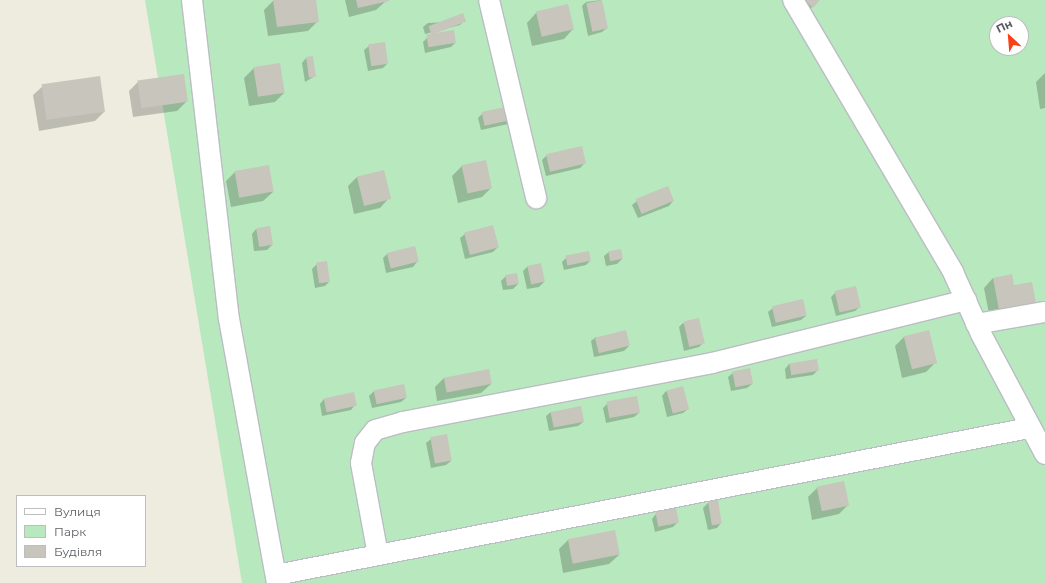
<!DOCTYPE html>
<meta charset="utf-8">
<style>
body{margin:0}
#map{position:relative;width:1045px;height:583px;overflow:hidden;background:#edecdf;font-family:Montserrat,sans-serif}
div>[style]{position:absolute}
.green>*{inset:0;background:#b8e8bd}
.shadow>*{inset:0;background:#0003}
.building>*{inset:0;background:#c8c5bc;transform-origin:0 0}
.roads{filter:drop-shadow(1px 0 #babdc3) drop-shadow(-1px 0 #babdc3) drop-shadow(0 1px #babdc3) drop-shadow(0 -1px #babdc3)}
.street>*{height:20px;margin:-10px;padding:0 10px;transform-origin:10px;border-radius:10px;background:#fff}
span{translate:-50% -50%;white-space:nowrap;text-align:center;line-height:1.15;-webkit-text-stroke:3.5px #fff;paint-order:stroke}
.legend{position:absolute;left:16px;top:495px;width:130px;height:72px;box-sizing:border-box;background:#fff;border:1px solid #bcbec0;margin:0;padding:5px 7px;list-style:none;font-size:12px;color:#585c62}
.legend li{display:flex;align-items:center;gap:8px;height:20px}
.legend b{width:20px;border:1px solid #bcbec0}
.north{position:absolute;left:989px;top:16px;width:40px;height:40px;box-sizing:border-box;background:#fff;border:1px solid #bcbec0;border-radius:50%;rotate:334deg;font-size:11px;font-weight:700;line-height:16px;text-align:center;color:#585c62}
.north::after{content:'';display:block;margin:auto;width:14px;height:18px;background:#fb4017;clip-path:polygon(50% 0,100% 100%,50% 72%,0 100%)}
</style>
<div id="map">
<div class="green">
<i style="clip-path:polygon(evenodd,145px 0,1045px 0,1045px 583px,242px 583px,145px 0,997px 24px,1021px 24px,1021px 48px,997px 48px,997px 24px)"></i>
</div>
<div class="shadow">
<i style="clip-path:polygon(274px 0,315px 0,318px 21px,308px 31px,268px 36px,264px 10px)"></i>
<i style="clip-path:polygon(345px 0,386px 0,386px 1px,376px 10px,349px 17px)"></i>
<i style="clip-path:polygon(601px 0,607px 28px,602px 32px,588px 36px,582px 6px,586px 2px)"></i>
<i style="clip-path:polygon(795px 0,819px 0,808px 11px)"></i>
<i style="clip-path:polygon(568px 6px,573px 29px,564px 39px,532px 46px,527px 23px,536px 13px)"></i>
<i style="clip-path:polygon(464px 21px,460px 25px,425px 34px,423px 27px,428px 23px)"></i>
<i style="clip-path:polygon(428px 37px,455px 43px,451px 47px,425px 53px,423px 42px)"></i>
<i style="clip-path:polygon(369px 46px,387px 64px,383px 68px,368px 71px,364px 50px)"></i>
<i style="clip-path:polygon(306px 58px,315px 76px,305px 82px,302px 63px)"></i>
<i style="clip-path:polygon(254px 68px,284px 93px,275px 102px,249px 106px,244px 78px)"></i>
<i style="clip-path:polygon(1045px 73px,1045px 108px,1040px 109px,1036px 82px)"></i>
<i style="clip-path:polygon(138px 82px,187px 101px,177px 111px,133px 117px,129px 91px)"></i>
<i style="clip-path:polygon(43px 86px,104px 112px,95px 121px,39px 131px,33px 95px)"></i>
<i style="clip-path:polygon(483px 113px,512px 120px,508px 124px,481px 130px,478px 118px)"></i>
<i style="clip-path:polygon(546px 156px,585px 163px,580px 168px,546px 176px,542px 160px)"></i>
<i style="clip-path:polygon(462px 166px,491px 188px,482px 197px,458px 203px,452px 176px)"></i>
<i style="clip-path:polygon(383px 171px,389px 198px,380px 208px,354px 214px,348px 186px,357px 177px)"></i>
<i style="clip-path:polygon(235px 172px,273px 192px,263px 201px,231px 207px,226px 181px)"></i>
<i style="clip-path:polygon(637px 201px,673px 201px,669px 206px,638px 218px,632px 205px)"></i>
<i style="clip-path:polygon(256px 229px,272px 245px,267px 250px,254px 251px,252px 234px)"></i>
<i style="clip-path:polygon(465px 234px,498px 247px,493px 252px,465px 259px,460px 238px)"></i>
<i style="clip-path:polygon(609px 252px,622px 259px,617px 264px,606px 266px,604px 256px)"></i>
<i style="clip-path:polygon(388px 253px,417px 262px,413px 267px,386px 273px,383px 258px)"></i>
<i style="clip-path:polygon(567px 257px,590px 261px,586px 265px,564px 270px,562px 262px)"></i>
<i style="clip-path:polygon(317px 264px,329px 282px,325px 286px,315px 288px,312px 269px)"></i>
<i style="clip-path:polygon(528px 266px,544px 282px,539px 287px,527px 289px,523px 271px)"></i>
<i style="clip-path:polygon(506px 276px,518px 284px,513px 289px,503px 290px,501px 281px)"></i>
<i style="clip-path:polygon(993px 278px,1013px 286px,1035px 303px,1025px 313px,990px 319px,984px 288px)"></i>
<i style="clip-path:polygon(836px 292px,860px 307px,855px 311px,836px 316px,831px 297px)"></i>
<i style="clip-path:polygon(773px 308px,806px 316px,801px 320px,772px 327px,768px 312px)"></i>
<i style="clip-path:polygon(683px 323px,703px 343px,699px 347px,684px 351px,679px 327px)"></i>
<i style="clip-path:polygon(928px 331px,936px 362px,926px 372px,902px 378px,895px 346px,904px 337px)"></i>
<i style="clip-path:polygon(596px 337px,629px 346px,624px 351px,594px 357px,591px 341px)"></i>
<i style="clip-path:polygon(789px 364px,818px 370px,813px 375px,786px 379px,785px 369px)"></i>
<i style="clip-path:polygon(733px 373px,752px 384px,747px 388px,731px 391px,728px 377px)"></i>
<i style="clip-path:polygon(444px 378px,491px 384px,481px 393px,437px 401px,435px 387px)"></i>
<i style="clip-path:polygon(404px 385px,406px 398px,401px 402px,372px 408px,369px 396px,374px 391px)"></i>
<i style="clip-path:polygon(666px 391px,688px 409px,683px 413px,667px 417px,662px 396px)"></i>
<i style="clip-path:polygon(324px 399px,355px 405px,351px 410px,322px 416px,320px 404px)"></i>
<i style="clip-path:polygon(608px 403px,639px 413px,634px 417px,606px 423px,603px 408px)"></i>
<i style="clip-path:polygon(551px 412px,583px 422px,578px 426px,549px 431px,546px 416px)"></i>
<i style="clip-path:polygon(431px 439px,451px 461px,446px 465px,431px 468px,426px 443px)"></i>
<i style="clip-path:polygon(817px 488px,848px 505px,839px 514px,812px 520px,808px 497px)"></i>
<i style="clip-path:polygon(717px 501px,721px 523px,717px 528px,708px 530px,703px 508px,708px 503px)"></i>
<i style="clip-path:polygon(675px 510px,678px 522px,673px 527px,655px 532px,652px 519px,656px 514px)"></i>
<i style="clip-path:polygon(569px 539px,619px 555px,609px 564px,563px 573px,559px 549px)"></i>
</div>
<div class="building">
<i style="clip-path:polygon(273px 0,316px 0,319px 22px,277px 27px)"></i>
<i style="clip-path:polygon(356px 0,389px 0,389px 1px,358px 8px)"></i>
<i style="left:602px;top:0;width:29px;height:16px;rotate:78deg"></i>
<i style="clip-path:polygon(805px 0,820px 0,813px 8px)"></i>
<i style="left:568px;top:4px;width:26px;height:33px;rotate:77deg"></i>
<i style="left:463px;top:13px;width:9px;height:37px;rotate:69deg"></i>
<i style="left:454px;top:30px;width:13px;height:28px;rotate:81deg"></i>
<i style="left:385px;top:42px;width:22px;height:17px;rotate:82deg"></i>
<i style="left:313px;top:56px;width:21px;height:7px;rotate:82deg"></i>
<i style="left:280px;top:63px;width:30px;height:27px;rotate:81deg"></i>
<i style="left:184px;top:74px;width:28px;height:47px;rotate:82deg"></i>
<i style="left:100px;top:76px;width:36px;height:59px;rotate:82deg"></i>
<i style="left:510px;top:106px;width:14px;height:29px;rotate:78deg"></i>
<i style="left:582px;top:146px;width:18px;height:37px;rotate:77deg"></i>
<i style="left:486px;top:160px;width:29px;height:25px;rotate:78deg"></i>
<i style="left:269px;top:165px;width:27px;height:35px;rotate:80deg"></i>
<i style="left:384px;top:170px;width:30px;height:28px;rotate:76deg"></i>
<i style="left:668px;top:186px;width:16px;height:35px;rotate:68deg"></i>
<i style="left:493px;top:225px;width:23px;height:30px;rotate:75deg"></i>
<i style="left:270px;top:226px;width:19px;height:14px;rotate:81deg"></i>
<i style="left:415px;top:246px;width:16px;height:29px;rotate:76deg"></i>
<i style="left:621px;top:249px;width:10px;height:13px;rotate:79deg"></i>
<i style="left:589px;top:251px;width:10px;height:24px;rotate:79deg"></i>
<i style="left:327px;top:261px;width:21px;height:11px;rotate:82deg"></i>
<i style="left:541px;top:263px;width:19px;height:14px;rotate:78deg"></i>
<i style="left:517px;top:273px;width:11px;height:12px;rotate:80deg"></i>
<i style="clip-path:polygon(1012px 274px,1014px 285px,1032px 282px,1036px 303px,999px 310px,993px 278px)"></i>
<i style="left:856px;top:286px;width:22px;height:22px;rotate:77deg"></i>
<i style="left:803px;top:299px;width:17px;height:32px;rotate:77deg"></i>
<i style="left:699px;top:318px;width:26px;height:16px;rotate:77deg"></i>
<i style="left:626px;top:330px;width:16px;height:32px;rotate:76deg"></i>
<i style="left:929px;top:330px;width:34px;height:26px;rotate:76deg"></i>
<i style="left:817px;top:359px;width:12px;height:28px;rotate:81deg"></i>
<i style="left:750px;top:368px;width:16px;height:18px;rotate:79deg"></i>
<i style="left:489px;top:369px;width:15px;height:46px;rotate:79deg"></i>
<i style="left:404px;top:384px;width:14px;height:31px;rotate:78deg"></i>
<i style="left:683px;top:386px;width:24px;height:17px;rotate:75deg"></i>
<i style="left:354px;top:392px;width:14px;height:31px;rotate:78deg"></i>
<i style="left:637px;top:396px;width:17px;height:31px;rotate:80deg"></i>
<i style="left:581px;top:406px;width:16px;height:31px;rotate:79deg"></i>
<i style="left:447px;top:434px;width:27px;height:17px;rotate:80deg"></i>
<i style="left:844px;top:481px;width:25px;height:28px;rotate:78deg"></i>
<i style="left:718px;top:500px;width:24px;height:10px;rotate:81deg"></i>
<i style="left:676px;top:508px;width:15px;height:21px;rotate:79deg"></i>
<i style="left:615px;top:530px;width:25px;height:48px;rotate:79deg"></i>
</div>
<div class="roads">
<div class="street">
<i style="left:192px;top:0;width:321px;rotate:83.4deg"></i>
<i style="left:229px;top:319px;width:268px;rotate:79.7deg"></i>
<i style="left:489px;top:0;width:204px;rotate:76.6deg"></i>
<i style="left:793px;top:0;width:316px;rotate:59.5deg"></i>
<i style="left:953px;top:272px;width:68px;rotate:65.7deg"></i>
<i style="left:981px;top:334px;width:136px;rotate:61.9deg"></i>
<i style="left:976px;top:324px;width:70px;rotate:-9.9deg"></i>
<i style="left:378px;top:555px;width:94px;rotate:-100.5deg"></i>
<i style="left:361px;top:463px;width:20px;rotate:-79deg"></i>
<i style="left:365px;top:443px;width:16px;rotate:-52deg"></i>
<i style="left:375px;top:430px;width:29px;rotate:-16deg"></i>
<i style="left:403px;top:422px;width:315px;rotate:-10.8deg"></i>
<i style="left:712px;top:363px;width:262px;rotate:-13.9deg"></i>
<i style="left:276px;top:575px;width:767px;rotate:-11.05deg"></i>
</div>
</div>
<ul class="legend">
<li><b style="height:5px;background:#fff"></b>Вулиця</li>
<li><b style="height:11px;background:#b8e8bd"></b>Парк</li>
<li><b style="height:11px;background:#c8c5bc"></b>Будівля</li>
</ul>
<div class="north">Пн</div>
</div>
